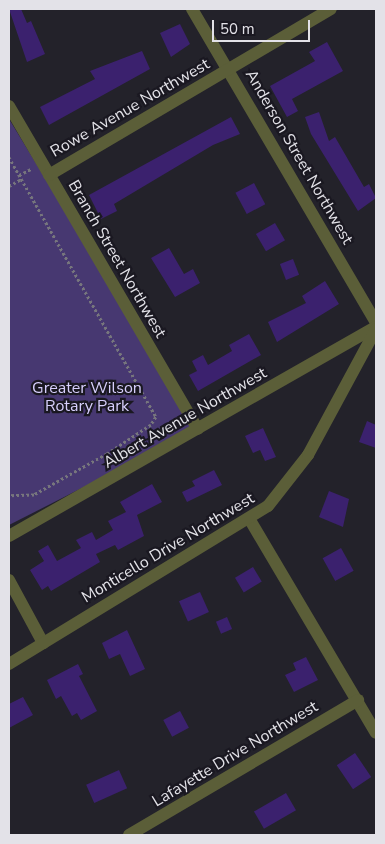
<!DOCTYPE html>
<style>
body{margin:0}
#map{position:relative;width:385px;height:844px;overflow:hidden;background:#23222a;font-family:"Nunito Sans",sans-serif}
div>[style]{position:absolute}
.green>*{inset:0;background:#473871}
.building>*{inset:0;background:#3b216e;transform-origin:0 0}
.path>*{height:2.5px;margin-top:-1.25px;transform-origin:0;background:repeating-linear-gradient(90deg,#77767d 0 2.5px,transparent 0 5px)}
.minor>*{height:12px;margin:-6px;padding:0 6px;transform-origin:6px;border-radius:6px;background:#5b5e38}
span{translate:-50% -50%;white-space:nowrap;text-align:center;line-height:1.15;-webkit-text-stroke:4.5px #1a1821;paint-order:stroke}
.street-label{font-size:16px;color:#e3e2e8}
.park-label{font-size:16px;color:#d7cffc}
.frame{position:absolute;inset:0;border:10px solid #e3e2e8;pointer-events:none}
.scale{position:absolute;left:212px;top:20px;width:98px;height:22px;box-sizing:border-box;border:2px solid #e3e2e8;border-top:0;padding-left:6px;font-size:15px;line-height:18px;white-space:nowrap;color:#e3e2e8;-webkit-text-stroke:4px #1a1821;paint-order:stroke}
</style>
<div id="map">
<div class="green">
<i style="clip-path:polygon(9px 119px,198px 429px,9px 525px)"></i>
</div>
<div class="building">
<i style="clip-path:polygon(9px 9px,21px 9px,27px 23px,31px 21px,45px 54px,27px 62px)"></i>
<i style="clip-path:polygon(180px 24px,190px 44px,171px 57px,160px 33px)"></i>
<i style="clip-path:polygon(327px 42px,343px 71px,292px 99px,298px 111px,287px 117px,270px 86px,315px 61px,309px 52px)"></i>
<i style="clip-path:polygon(142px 51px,150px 69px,49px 125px,40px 107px,95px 79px,90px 71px)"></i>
<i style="clip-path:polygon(319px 112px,329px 141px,335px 137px,364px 187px,369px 184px,376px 198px,358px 211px,311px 134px,305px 117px)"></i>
<i style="clip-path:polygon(231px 117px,240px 134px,213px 145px,114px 204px,117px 211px,101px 219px,89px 195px)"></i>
<i style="left:254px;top:183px;width:24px;height:21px;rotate:62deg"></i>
<i style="left:275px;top:223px;width:20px;height:22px;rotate:60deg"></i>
<i style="clip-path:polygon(169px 248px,184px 274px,193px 269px,200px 283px,175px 297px,151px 258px)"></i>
<i style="left:293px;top:259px;width:17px;height:14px;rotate:69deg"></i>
<i style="clip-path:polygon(325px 281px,339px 304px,277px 342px,268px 322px,306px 303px,302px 296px)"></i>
<i style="clip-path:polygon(249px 334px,261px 355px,198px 391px,189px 375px,197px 371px,192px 361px,203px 355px,208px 365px,232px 351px,229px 345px)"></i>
<i style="clip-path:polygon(367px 421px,376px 425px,376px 448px,359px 442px)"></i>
<i style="clip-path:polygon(263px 428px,276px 457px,265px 461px,260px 450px,253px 453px,245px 436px)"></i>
<i style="clip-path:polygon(214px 470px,222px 485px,187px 502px,182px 492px,195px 486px,192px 481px)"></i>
<i style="clip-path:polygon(152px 484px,162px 502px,137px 515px,144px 536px,118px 550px,115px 545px,96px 554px,100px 562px,51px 591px,48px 586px,42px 590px,30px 570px,44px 561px,38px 551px,48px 545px,57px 561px,81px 548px,76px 540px,92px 532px,96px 540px,113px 530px,108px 521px,126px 512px,120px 502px)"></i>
<i style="clip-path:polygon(329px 491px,349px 499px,343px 527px,319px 517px)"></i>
<i style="left:341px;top:548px;width:26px;height:21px;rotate:61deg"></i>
<i style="left:253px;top:567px;width:17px;height:21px;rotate:59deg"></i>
<i style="left:200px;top:592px;width:22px;height:23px;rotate:66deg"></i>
<i style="left:227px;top:617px;width:13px;height:12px;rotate:67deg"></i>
<i style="clip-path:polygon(127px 630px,145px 669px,130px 676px,120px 654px,109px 659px,102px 643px)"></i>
<i style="clip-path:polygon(306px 657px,318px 680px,294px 692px,285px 675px,296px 670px,293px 663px)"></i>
<i style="clip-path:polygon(78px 664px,83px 674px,79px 676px,97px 711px,81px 720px,77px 713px,72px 716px,61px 696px,56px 699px,47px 680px)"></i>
<i style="clip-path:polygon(23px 697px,33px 715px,9px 728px,9px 704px)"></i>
<i style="left:180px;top:711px;width:19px;height:19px;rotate:62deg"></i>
<i style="left:355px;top:753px;width:29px;height:22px;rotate:56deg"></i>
<i style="left:119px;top:770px;width:20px;height:36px;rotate:66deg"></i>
<i style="left:286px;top:793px;width:20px;height:37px;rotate:60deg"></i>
</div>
<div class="path">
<i style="left:9px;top:157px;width:299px;rotate:60.5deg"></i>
<i style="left:156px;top:417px;width:9px;rotate:122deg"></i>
<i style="left:151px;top:425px;width:53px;rotate:146.6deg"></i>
<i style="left:107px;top:454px;width:84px;rotate:150.7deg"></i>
<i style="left:34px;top:495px;width:25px;rotate:178deg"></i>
<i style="left:19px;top:175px;width:13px;rotate:-27deg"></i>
<i style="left:9px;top:186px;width:14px;rotate:-30deg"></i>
</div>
<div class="minor">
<i style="left:192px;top:9px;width:364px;rotate:59.6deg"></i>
<i style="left:9px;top:106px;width:374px;rotate:59.7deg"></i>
<i style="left:49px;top:175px;width:327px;rotate:-30.5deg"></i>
<i style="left:250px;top:520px;width:247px;rotate:59.4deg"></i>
<i style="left:9px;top:536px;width:422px;rotate:-29.7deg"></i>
<i style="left:9px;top:580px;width:72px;rotate:61.6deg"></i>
<i style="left:9px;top:664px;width:303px;rotate:-31.4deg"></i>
<i style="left:268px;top:506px;width:65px;rotate:-51.9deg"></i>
<i style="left:308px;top:455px;width:143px;rotate:-61.6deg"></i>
<i style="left:129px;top:835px;width:266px;rotate:-30.5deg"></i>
</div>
<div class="street-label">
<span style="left:130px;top:108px;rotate:-30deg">Rowe Avenue Northwest</span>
<span style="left:299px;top:157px;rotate:60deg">Anderson Street Northwest</span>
<span style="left:117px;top:259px;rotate:60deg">Branch Street Northwest</span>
<span style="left:185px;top:418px;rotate:-30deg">Albert Avenue Northwest</span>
<span style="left:168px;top:548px;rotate:-31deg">Monticello Drive Northwest</span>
<span style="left:235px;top:754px;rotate:-31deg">Lafayette Drive Northwest</span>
</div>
<div class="park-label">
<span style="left:87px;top:397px">Greater Wilson<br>Rotary Park</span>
</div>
<div class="frame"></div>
<div class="scale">50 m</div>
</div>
